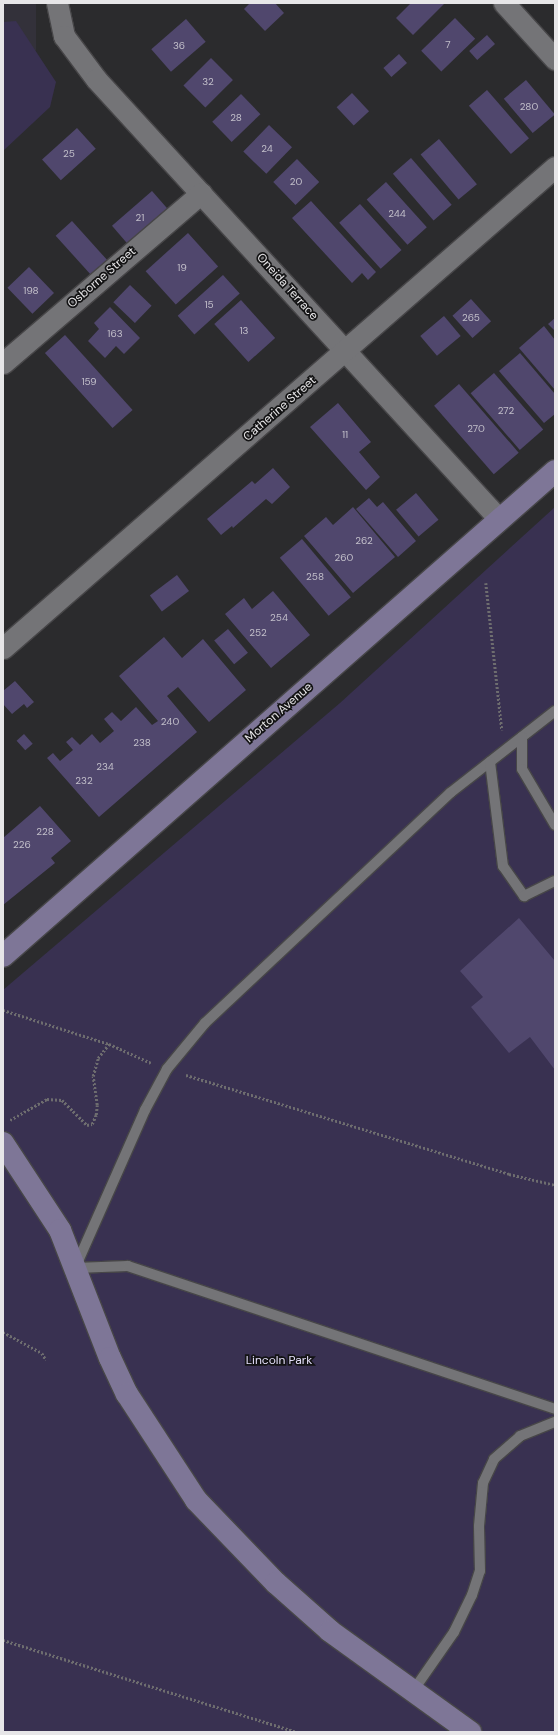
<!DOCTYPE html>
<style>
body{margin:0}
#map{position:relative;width:558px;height:1735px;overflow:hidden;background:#2b2b2d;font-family:"DM Sans",sans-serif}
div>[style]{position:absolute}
.built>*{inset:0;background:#33313a}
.green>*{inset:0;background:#393151}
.building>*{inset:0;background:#50476d;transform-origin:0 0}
.path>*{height:2.5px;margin-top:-1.25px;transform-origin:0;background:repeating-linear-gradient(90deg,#6e6d6f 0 2px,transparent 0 4px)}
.roads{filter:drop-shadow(1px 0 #474648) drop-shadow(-1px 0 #474648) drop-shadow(0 1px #474648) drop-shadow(0 -1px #474648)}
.lane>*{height:10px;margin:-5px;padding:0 5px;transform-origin:5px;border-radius:5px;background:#747477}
.street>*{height:21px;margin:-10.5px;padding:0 10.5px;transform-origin:10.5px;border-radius:10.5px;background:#747477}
.secondary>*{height:22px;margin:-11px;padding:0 11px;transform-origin:11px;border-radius:11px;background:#7e7697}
span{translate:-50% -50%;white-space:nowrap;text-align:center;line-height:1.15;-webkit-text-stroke:3.5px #131314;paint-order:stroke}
.number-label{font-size:10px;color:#c1bec9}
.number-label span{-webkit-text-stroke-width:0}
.street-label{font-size:12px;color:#e7e6e8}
.park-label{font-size:12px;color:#e4dffa}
.frame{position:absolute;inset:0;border:4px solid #e7e6e8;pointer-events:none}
</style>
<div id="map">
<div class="built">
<i style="clip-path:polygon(3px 3px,36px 3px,36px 50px,3px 80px)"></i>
</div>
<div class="green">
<i style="clip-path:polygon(16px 21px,56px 82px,50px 107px,3px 151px,3px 22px)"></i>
<i style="clip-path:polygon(555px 507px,555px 1732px,3px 1732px,3px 990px,340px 703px)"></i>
</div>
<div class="building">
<i style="clip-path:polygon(250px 3px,275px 3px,284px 13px,265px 31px,244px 9px)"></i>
<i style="clip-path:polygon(411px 3px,443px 3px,444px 4px,413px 35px,396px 18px)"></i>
<i style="left:455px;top:18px;width:29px;height:47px;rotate:46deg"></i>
<i style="left:186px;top:19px;width:30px;height:46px;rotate:49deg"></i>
<i style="left:487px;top:35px;width:12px;height:24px;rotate:48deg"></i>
<i style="left:399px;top:54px;width:12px;height:21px;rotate:48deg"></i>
<i style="left:211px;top:58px;width:31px;height:39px;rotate:45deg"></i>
<i style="left:526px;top:80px;width:45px;height:29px;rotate:50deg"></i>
<i style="left:487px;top:90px;width:64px;height:24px;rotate:49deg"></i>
<i style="left:352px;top:93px;width:25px;height:21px;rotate:47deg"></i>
<i style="left:241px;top:94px;width:28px;height:40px;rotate:46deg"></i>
<i style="left:269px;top:125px;width:32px;height:37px;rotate:44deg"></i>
<i style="left:77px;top:128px;width:28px;height:47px;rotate:48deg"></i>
<i style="left:439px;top:139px;width:59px;height:24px;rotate:50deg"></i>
<i style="left:411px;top:158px;width:62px;height:24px;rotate:49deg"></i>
<i style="left:297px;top:159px;width:32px;height:33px;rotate:46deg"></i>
<i style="left:386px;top:182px;width:61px;height:26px;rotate:48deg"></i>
<i style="left:152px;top:191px;width:23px;height:53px;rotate:49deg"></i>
<i style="clip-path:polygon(311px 201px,376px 272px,368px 280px,362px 273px,352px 283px,292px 218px)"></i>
<i style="left:360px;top:204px;width:62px;height:28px;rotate:48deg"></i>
<i style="left:72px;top:221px;width:55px;height:22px;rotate:48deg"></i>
<i style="left:188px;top:233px;width:45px;height:57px;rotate:48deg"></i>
<i style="left:29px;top:267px;width:36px;height:30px;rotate:46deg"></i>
<i style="left:223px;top:275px;width:25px;height:61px;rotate:48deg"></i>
<i style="left:130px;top:285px;width:30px;height:24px;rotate:44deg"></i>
<i style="left:471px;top:299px;width:30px;height:25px;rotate:48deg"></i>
<i style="left:241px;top:300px;width:51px;height:36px;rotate:48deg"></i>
<i style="clip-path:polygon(110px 307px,140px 338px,124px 354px,116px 346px,105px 358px,88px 341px,99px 329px,94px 323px)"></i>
<i style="left:444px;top:316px;width:26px;height:31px;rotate:50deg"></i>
<i style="clip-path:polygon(555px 318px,555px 331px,548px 324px)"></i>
<i style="clip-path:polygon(544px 326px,555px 340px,555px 390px,519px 348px)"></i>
<i style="left:65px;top:335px;width:101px;height:27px;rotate:48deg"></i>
<i style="clip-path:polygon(520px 353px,555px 394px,555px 414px,544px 423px,499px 371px)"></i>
<i style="left:494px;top:373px;width:75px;height:31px;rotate:49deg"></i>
<i style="left:459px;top:384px;width:91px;height:33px;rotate:49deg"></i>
<i style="clip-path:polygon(338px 403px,371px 442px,359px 452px,380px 477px,366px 490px,310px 427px)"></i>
<i style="clip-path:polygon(273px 468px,290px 487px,272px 504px,266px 499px,233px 528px,232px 526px,221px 535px,207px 519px,252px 481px,255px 484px)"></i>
<i style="left:416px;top:493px;width:35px;height:26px;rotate:50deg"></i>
<i style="clip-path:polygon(369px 498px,377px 507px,383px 502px,416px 541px,398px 557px,356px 509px)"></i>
<i style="clip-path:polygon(353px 507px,395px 557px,353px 593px,304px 536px,326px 517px,333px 525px)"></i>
<i style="left:302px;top:539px;width:76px;height:29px;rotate:50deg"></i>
<i style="left:177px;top:575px;width:20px;height:34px;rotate:53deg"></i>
<i style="clip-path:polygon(273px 591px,310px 635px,271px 668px,225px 614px,244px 598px,252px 609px)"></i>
<i style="left:228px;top:629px;width:31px;height:18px;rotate:50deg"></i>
<i style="clip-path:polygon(164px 637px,182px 658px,203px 639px,246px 690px,209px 722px,178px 687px,167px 696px,197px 732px,99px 817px,47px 758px,53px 753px,60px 761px,73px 750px,66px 742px,72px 737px,80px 745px,92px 734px,100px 743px,114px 731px,104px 719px,112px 712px,121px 721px,136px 707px,152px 725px,158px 721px,119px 676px)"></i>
<i style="clip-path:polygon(15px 681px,34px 702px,27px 708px,24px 704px,12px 714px,3px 704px,3px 691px)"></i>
<i style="left:24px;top:734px;width:13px;height:10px;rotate:48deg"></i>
<i style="clip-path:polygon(40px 806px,71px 841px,51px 858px,55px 863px,3px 905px,3px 838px)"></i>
<i style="clip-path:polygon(519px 918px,555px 961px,555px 1070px,530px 1037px,509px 1053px,471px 1007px,483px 997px,460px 971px)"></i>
</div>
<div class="path">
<i style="left:486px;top:583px;width:148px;rotate:83.8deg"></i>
<i style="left:3px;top:1010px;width:111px;rotate:17.8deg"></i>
<i style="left:109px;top:1044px;width:46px;rotate:24.3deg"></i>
<i style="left:186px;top:1075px;width:338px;rotate:17deg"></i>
<i style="left:509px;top:1174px;width:47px;rotate:13.4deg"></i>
<i style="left:10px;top:1120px;width:43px;rotate:-29.6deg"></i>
<i style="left:47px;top:1099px;width:15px;rotate:4deg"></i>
<i style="left:62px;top:1100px;width:35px;rotate:45deg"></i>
<i style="left:87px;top:1125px;width:5px;rotate:-11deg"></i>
<i style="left:92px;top:1124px;width:10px;rotate:-66deg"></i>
<i style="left:96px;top:1115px;width:10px;rotate:-84deg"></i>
<i style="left:97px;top:1105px;width:29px;rotate:-98deg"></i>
<i style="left:93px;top:1076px;width:19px;rotate:-74deg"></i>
<i style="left:98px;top:1058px;width:18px;rotate:-52deg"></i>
<i style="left:3px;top:1332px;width:44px;rotate:28.3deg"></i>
<i style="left:42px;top:1353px;width:8px;rotate:60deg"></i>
<i style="left:3px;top:1640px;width:307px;rotate:17.4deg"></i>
</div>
<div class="roads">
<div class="lane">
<i style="left:555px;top:711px;width:133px;rotate:142deg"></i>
<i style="left:450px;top:793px;width:336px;rotate:136.8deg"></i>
<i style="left:205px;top:1023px;width:60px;rotate:129.6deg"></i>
<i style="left:167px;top:1069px;width:47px;rotate:118.2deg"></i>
<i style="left:145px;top:1110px;width:173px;rotate:113.9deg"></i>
<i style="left:75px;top:1268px;width:53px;rotate:-2.2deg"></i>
<i style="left:128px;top:1266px;width:450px;rotate:18.5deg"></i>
<i style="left:522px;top:737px;width:32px;rotate:90deg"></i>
<i style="left:522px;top:769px;width:65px;rotate:59.5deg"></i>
<i style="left:490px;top:762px;width:105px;rotate:82.9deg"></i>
<i style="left:503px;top:866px;width:37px;rotate:55deg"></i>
<i style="left:524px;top:896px;width:34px;rotate:-26deg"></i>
<i style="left:413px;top:1691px;width:72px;rotate:-55.2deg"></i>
<i style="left:454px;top:1632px;width:41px;rotate:-64.1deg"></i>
<i style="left:472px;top:1595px;width:25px;rotate:-72deg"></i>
<i style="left:480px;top:1571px;width:45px;rotate:-91.3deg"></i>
<i style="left:479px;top:1526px;width:43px;rotate:-84.7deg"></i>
<i style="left:483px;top:1483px;width:26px;rotate:-65deg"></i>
<i style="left:494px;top:1459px;width:35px;rotate:-41deg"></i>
<i style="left:520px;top:1436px;width:38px;rotate:-22deg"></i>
</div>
<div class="street">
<i style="left:57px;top:3px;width:34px;rotate:78deg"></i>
<i style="left:64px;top:36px;width:54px;rotate:53.3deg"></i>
<i style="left:96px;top:79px;width:597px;rotate:47.51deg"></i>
<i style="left:504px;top:3px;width:76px;rotate:47.7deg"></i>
<i style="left:3px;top:363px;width:261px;rotate:-40.6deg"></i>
<i style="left:3px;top:648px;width:732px;rotate:-41.07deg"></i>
</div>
<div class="secondary">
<i style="left:3px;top:956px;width:735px;rotate:-41.3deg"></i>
<i style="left:3px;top:1143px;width:104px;rotate:56.8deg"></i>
<i style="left:60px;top:1230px;width:137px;rotate:68.7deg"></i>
<i style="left:110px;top:1358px;width:40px;rotate:65deg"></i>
<i style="left:127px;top:1394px;width:126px;rotate:56.9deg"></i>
<i style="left:196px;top:1500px;width:115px;rotate:46.1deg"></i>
<i style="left:276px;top:1583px;width:72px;rotate:41.6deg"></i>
<i style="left:330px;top:1631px;width:173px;rotate:35.8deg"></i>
</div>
</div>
<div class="number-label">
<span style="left:448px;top:45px">7</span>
<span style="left:179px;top:46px">36</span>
<span style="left:208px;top:82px">32</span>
<span style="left:529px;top:107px">280</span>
<span style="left:236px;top:118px">28</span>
<span style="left:267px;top:149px">24</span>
<span style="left:69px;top:154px">25</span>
<span style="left:296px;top:182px">20</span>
<span style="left:397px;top:214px">244</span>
<span style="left:140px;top:218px">21</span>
<span style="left:182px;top:268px">19</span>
<span style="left:31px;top:291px">198</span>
<span style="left:209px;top:305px">15</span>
<span style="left:471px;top:318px">265</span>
<span style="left:244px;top:331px">13</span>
<span style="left:115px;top:334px">163</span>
<span style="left:89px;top:382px">159</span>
<span style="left:506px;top:411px">272</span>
<span style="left:476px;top:429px">270</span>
<span style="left:345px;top:435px">11</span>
<span style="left:364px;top:541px">262</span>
<span style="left:344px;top:558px">260</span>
<span style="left:315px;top:577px">258</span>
<span style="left:279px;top:618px">254</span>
<span style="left:258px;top:633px">252</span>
<span style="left:170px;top:722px">240</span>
<span style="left:142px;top:743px">238</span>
<span style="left:105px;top:767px">234</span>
<span style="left:84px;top:781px">232</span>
<span style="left:45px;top:832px">228</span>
<span style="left:22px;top:845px">226</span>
</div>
<div class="street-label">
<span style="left:102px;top:278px;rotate:-41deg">Osborne Street</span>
<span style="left:287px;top:287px;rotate:48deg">Oneida Terrace</span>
<span style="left:280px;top:409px;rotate:-41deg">Catherine Street</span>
<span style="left:279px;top:713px;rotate:-41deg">Morton Avenue</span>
</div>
<div class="park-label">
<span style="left:279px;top:1361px">Lincoln Park</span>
</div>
<div class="frame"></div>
</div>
